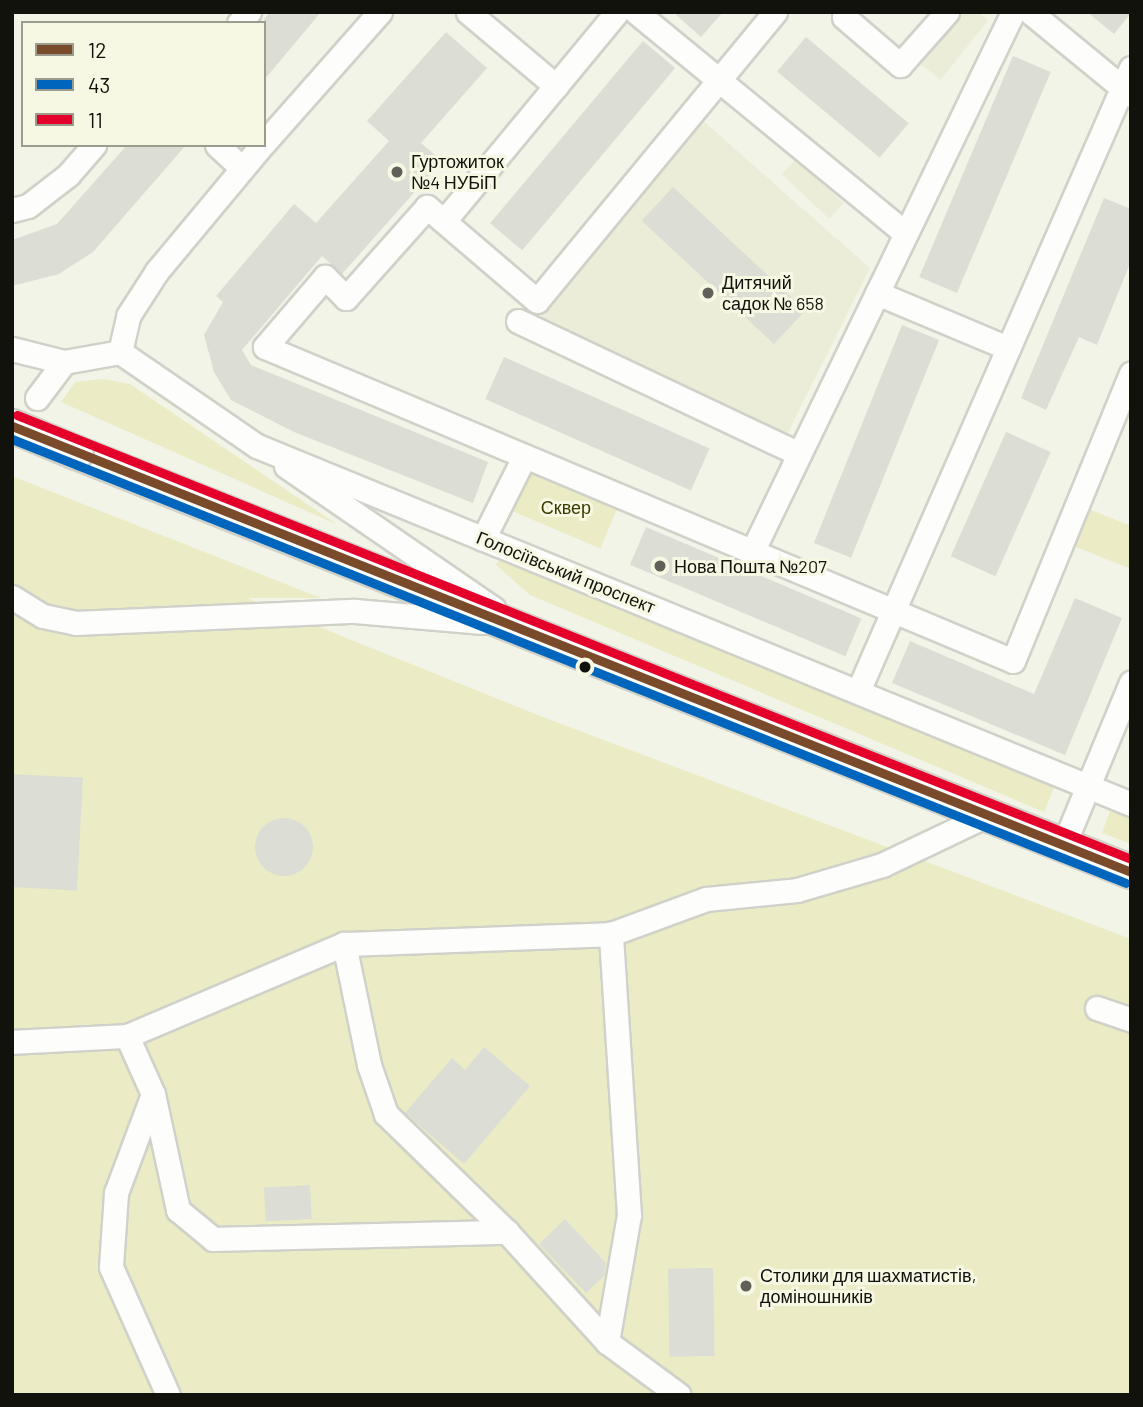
<!DOCTYPE html>
<meta charset="utf-8">
<style>
body{margin:0}
#map{position:relative;width:1143px;height:1407px;overflow:hidden;background:#f3f4e8;font-family:Barlow,sans-serif}
div>[style]{position:absolute}
.built>*{inset:0;background:#ecedd8;transform-origin:0 0}
.green>*{inset:0;background:#ebecc6;transform-origin:0 0}
.building>*{inset:0;background:#dcddd4;transform-origin:0 0}
.round{border-radius:50%}
.roads{filter:drop-shadow(2px 0 #d0d1c8) drop-shadow(-2px 0 #d0d1c8) drop-shadow(0 2px #d0d1c8) drop-shadow(0 -2px #d0d1c8)}
.minor>*{height:23px;margin:-11.5px;padding:0 11.5px;transform-origin:11.5px;border-radius:11.5px;background:#fdfdfc}
.highway>*{height:32px;margin:-16px;padding:0 16px;transform-origin:16px;border-radius:16px;background:#fdfdfc}
.bridges{filter:drop-shadow(2px 0 #d0d1c8) drop-shadow(-2px 0 #d0d1c8) drop-shadow(0 2px #d0d1c8) drop-shadow(0 -2px #d0d1c8)}
.highway-bridge>*{height:32px;margin:-16px;padding:0 16px;transform-origin:16px;border-radius:16px;background:#fdfdfc}
.bus-1>*{height:9px;margin:-4.5px;padding:0 4.5px;transform-origin:4.5px;border-radius:4.5px;background:#7a4b2a}
.bus-2>*{height:9px;margin:-4.5px;padding:0 4.5px;transform-origin:4.5px;border-radius:4.5px;background:#0065bd}
.bus-3>*{height:9px;margin:-4.5px;padding:0 4.5px;transform-origin:4.5px;border-radius:4.5px;background:#e4002b}
.dots>*{width:19px;height:19px;translate:-50% -50%;box-sizing:border-box;border:4px solid #f7f8e4;border-radius:50%}
span{translate:-50% -50%;white-space:nowrap;text-align:center;line-height:1.15;-webkit-text-stroke:6px #f7f8e4;paint-order:stroke}
.poi-label{font-size:18px;color:#12120c}
.left{translate:0 -50%;text-align:left}
.park-label{font-size:18px;color:#3b3b01}
.street-label{font-size:18px;color:#12120c}
.frame{position:absolute;inset:0;border:14px solid #12120c;pointer-events:none}
.legend{position:absolute;left:21px;top:21px;width:245px;height:126px;box-sizing:border-box;background:#f7f8e4;border:2px solid #9b9c8e;margin:0;padding:9px 12px;list-style:none;font-size:21px;color:#12120c}
.legend li{display:flex;align-items:center;gap:14px;height:35px}
.legend b{width:35px;border:2px solid #9b9c8e}
</style>
<div id="map">
<div class="built">
<i style="clip-path:polygon(959px 12px,978px 12px,988px 20px,941px 80px,919px 63px)"></i>
<i style="clip-path:polygon(702px 120px,870px 268px,787px 435px,537px 318px)"></i>
<i style="left:796px;top:159px;width:65px;height:21px;rotate:43deg"></i>
</div>
<div class="green">
<i style="clip-path:polygon(103px 379px,130px 384px,338px 525px,61px 402px,75px 382px)"></i>
<i style="left:531px;top:466px;width:96px;height:49px;rotate:23deg"></i>
<i style="clip-path:polygon(12px 476px,321px 598px,247px 598px,543px 717px,1131px 939px,1131px 1395px,12px 1395px)"></i>
<i style="clip-path:polygon(1086px 508px,1131px 526px,1131px 569px,1071px 545px)"></i>
<i style="clip-path:polygon(502px 555px,1056px 783px,1044px 812px,530px 595px,496px 565px)"></i>
<i style="clip-path:polygon(1112px 805px,1131px 813px,1131px 844px,1102px 833px)"></i>
</div>
<div class="building">
<i style="clip-path:polygon(270px 12px,321px 12px,264px 80px,264px 19px)"></i>
<i style="clip-path:polygon(673px 12px,723px 12px,701px 37px)"></i>
<i style="clip-path:polygon(1087px 12px,1131px 12px,1131px 13px,1114px 34px)"></i>
<i style="clip-path:polygon(446px 32px,487px 68px,421px 143px,442px 161px,342px 274px,322px 256px,242px 350px,251px 365px,488px 462px,473px 503px,294px 432px,231px 400px,214px 372px,204px 335px,223px 302px,216px 296px,294px 204px,316px 223px,389px 141px,367px 121px)"></i>
<i style="left:806px;top:37px;width:134px;height:45px;rotate:40deg"></i>
<i style="left:643px;top:41px;width:42px;height:238px;rotate:40deg"></i>
<i style="left:1013px;top:56px;width:41px;height:240px;rotate:23deg"></i>
<i style="clip-path:polygon(127px 145px,186px 145px,93px 252px,59px 274px,12px 286px,12px 240px,57px 224px)"></i>
<i style="left:673px;top:187px;width:181px;height:46px;rotate:43deg"></i>
<i style="clip-path:polygon(1104px 198px,1131px 209px,1131px 261px,1097px 345px,1079px 337px,1046px 410px,1021px 398px)"></i>
<i style="left:902px;top:325px;width:40px;height:235px;rotate:22deg"></i>
<i style="left:504px;top:357px;width:225px;height:46px;rotate:24deg"></i>
<i style="left:1006px;top:432px;width:49px;height:136px;rotate:24deg"></i>
<i style="left:646px;top:527px;width:234px;height:41px;rotate:23deg"></i>
<i style="clip-path:polygon(1075px 598px,1122px 618px,1065px 755px,892px 683px,910px 641px,1034px 694px)"></i>
<i style="left:12px;top:774px;width:71px;height:113px;rotate:3deg"></i>
<i class="round" style="left:255px;top:818px;width:58px;height:58px"></i>
<i style="clip-path:polygon(484px 1047px,530px 1086px,464px 1164px,405px 1113px,452px 1058px,465px 1070px)"></i>
<i style="left:310px;top:1185px;width:34px;height:46px;rotate:87deg"></i>
<i style="clip-path:polygon(565px 1219px,606px 1263px,604px 1276px,586px 1293px,539px 1244px)"></i>
<i style="left:713px;top:1268px;width:88px;height:45px;rotate:89deg"></i>
</div>
<div class="roads">
<div class="minor">
<i style="left:468px;top:12px;width:115px;rotate:40.1deg"></i>
<i style="left:636px;top:12px;width:348px;rotate:39.4deg"></i>
<i style="left:775px;top:12px;width:374px;rotate:129.5deg"></i>
<i style="left:537px;top:301px;width:145px;rotate:-139.5deg"></i>
<i style="left:427px;top:207px;width:122px;rotate:131.7deg"></i>
<i style="left:346px;top:298px;width:30px;rotate:-135deg"></i>
<i style="left:325px;top:277px;width:92px;rotate:130.6deg"></i>
<i style="left:265px;top:347px;width:811px;rotate:22.77deg"></i>
<i style="left:1013px;top:661px;width:311px;rotate:-67.7deg"></i>
<i style="left:1030px;top:12px;width:131px;rotate:39.4deg"></i>
<i style="left:844px;top:17px;width:74px;rotate:40.6deg"></i>
<i style="left:900px;top:65px;width:71px;rotate:-48.4deg"></i>
<i style="left:239px;top:23px;width:15px;rotate:-48deg"></i>
<i style="left:264px;top:143px;width:175px;rotate:-48.5deg"></i>
<i style="left:217px;top:145px;width:34px;rotate:43deg"></i>
<i style="left:12px;top:210px;width:16px;rotate:-14deg"></i>
<i style="left:28px;top:206px;width:51px;rotate:-37.8deg"></i>
<i style="left:68px;top:175px;width:40px;rotate:-49deg"></i>
<i style="left:444px;top:221px;width:271px;rotate:-50.4deg"></i>
<i style="left:877px;top:293px;width:142px;rotate:22.8deg"></i>
<i style="left:518px;top:321px;width:311px;rotate:25.3deg"></i>
<i style="left:12px;top:349px;width:54px;rotate:14deg"></i>
<i style="left:64px;top:362px;width:57px;rotate:-10.1deg"></i>
<i style="left:120px;top:352px;width:166px;rotate:34.5deg"></i>
<i style="left:257px;top:446px;width:944px;rotate:22.27deg"></i>
<i style="left:120px;top:352px;width:37px;rotate:-77deg"></i>
<i style="left:128px;top:316px;width:54px;rotate:-57.2deg"></i>
<i style="left:157px;top:271px;width:164px;rotate:-50.2deg"></i>
<i style="left:37px;top:398px;width:45px;rotate:-53.1deg"></i>
<i style="left:286px;top:466px;width:252px;rotate:34.5deg"></i>
<i style="left:483px;top:539px;width:92px;rotate:-63.4deg"></i>
<i style="left:751px;top:554px;width:602px;rotate:-64.2deg"></i>
<i style="left:12px;top:597px;width:36px;rotate:32deg"></i>
<i style="left:43px;top:616px;width:33px;rotate:12deg"></i>
<i style="left:75px;top:623px;width:280px;rotate:-2.5deg"></i>
<i style="left:355px;top:611px;width:128px;rotate:4.9deg"></i>
<i style="left:859px;top:689px;width:678px;rotate:-66.35deg"></i>
<i style="left:1063px;top:846px;width:177px;rotate:-67.4deg"></i>
<i style="left:344px;top:944px;width:124px;rotate:78.3deg"></i>
<i style="left:369px;top:1065px;width:52px;rotate:70.9deg"></i>
<i style="left:386px;top:1114px;width:169px;rotate:44.3deg"></i>
<i style="left:507px;top:1232px;width:149px;rotate:47.7deg"></i>
<i style="left:607px;top:1342px;width:89px;rotate:36.4deg"></i>
<i style="left:1097px;top:1008px;width:36px;rotate:19deg"></i>
<i style="left:127px;top:1036px;width:64px;rotate:65.9deg"></i>
<i style="left:153px;top:1094px;width:119px;rotate:77.8deg"></i>
<i style="left:178px;top:1210px;width:45px;rotate:39.6deg"></i>
<i style="left:213px;top:1239px;width:294px;rotate:-1.4deg"></i>
<i style="left:12px;top:1042px;width:115px;rotate:-3deg"></i>
<i style="left:127px;top:1036px;width:236px;rotate:-23deg"></i>
<i style="left:344px;top:944px;width:267px;rotate:-2.1deg"></i>
<i style="left:611px;top:934px;width:101px;rotate:-20.2deg"></i>
<i style="left:706px;top:899px;width:91px;rotate:-5.6deg"></i>
<i style="left:797px;top:890px;width:89px;rotate:-16.4deg"></i>
<i style="left:882px;top:865px;width:116px;rotate:-25.5deg"></i>
<i style="left:153px;top:1094px;width:106px;rotate:110.5deg"></i>
<i style="left:116px;top:1193px;width:74px;rotate:93.9deg"></i>
<i style="left:111px;top:1267px;width:140px;rotate:66deg"></i>
<i style="left:607px;top:1342px;width:129px;rotate:-80.2deg"></i>
<i style="left:629px;top:1215px;width:282px;rotate:-93.7deg"></i>
</div>
<div class="highway">
<i style="left:77px;top:453px;width:1134px;rotate:21.68deg"></i>
</div>
</div>
<div class="bridges">
<div class="highway-bridge">
<i style="left:12px;top:426px;width:70px;rotate:22.6deg"></i>
</div>
</div>
<div class="bus-1">
<i style="left:12px;top:426px;width:1205px;rotate:21.73deg"></i>
</div>
<div class="bus-2">
<i style="left:12px;top:439px;width:1199px;rotate:21.73deg"></i>
</div>
<div class="bus-3">
<i style="left:17px;top:415px;width:1199px;rotate:21.73deg"></i>
</div>
<div class="dots">
<i style="left:397px;top:172px;background:#616159"></i>
<i style="left:708px;top:293px;background:#616159"></i>
<i style="left:660px;top:566px;background:#616159"></i>
<i style="left:585px;top:667px;background:#12120c"></i>
<i style="left:746px;top:1286px;background:#616159"></i>
</div>
<div class="poi-label">
<span class="left" style="left:411px;top:172px">Гуртожиток<br>№4 НУБіП</span>
<span class="left" style="left:722px;top:293px">Дитячий<br>садок № 658</span>
<span class="left" style="left:674px;top:566px">Нова Пошта №207</span>
<span class="left" style="left:760px;top:1286px">Столики для шахматистів,<br>доміношників</span>
</div>
<div class="park-label">
<span style="left:566px;top:507px">Сквер</span>
</div>
<div class="street-label">
<span style="left:566px;top:572px;rotate:22deg">Голосіївський проспект</span>
</div>
<div class="frame"></div>
<ul class="legend">
<li><b style="height:9px;background:#7a4b2a"></b>12</li>
<li><b style="height:9px;background:#0065bd"></b>43</li>
<li><b style="height:9px;background:#e4002b"></b>11</li>
</ul>
</div>
